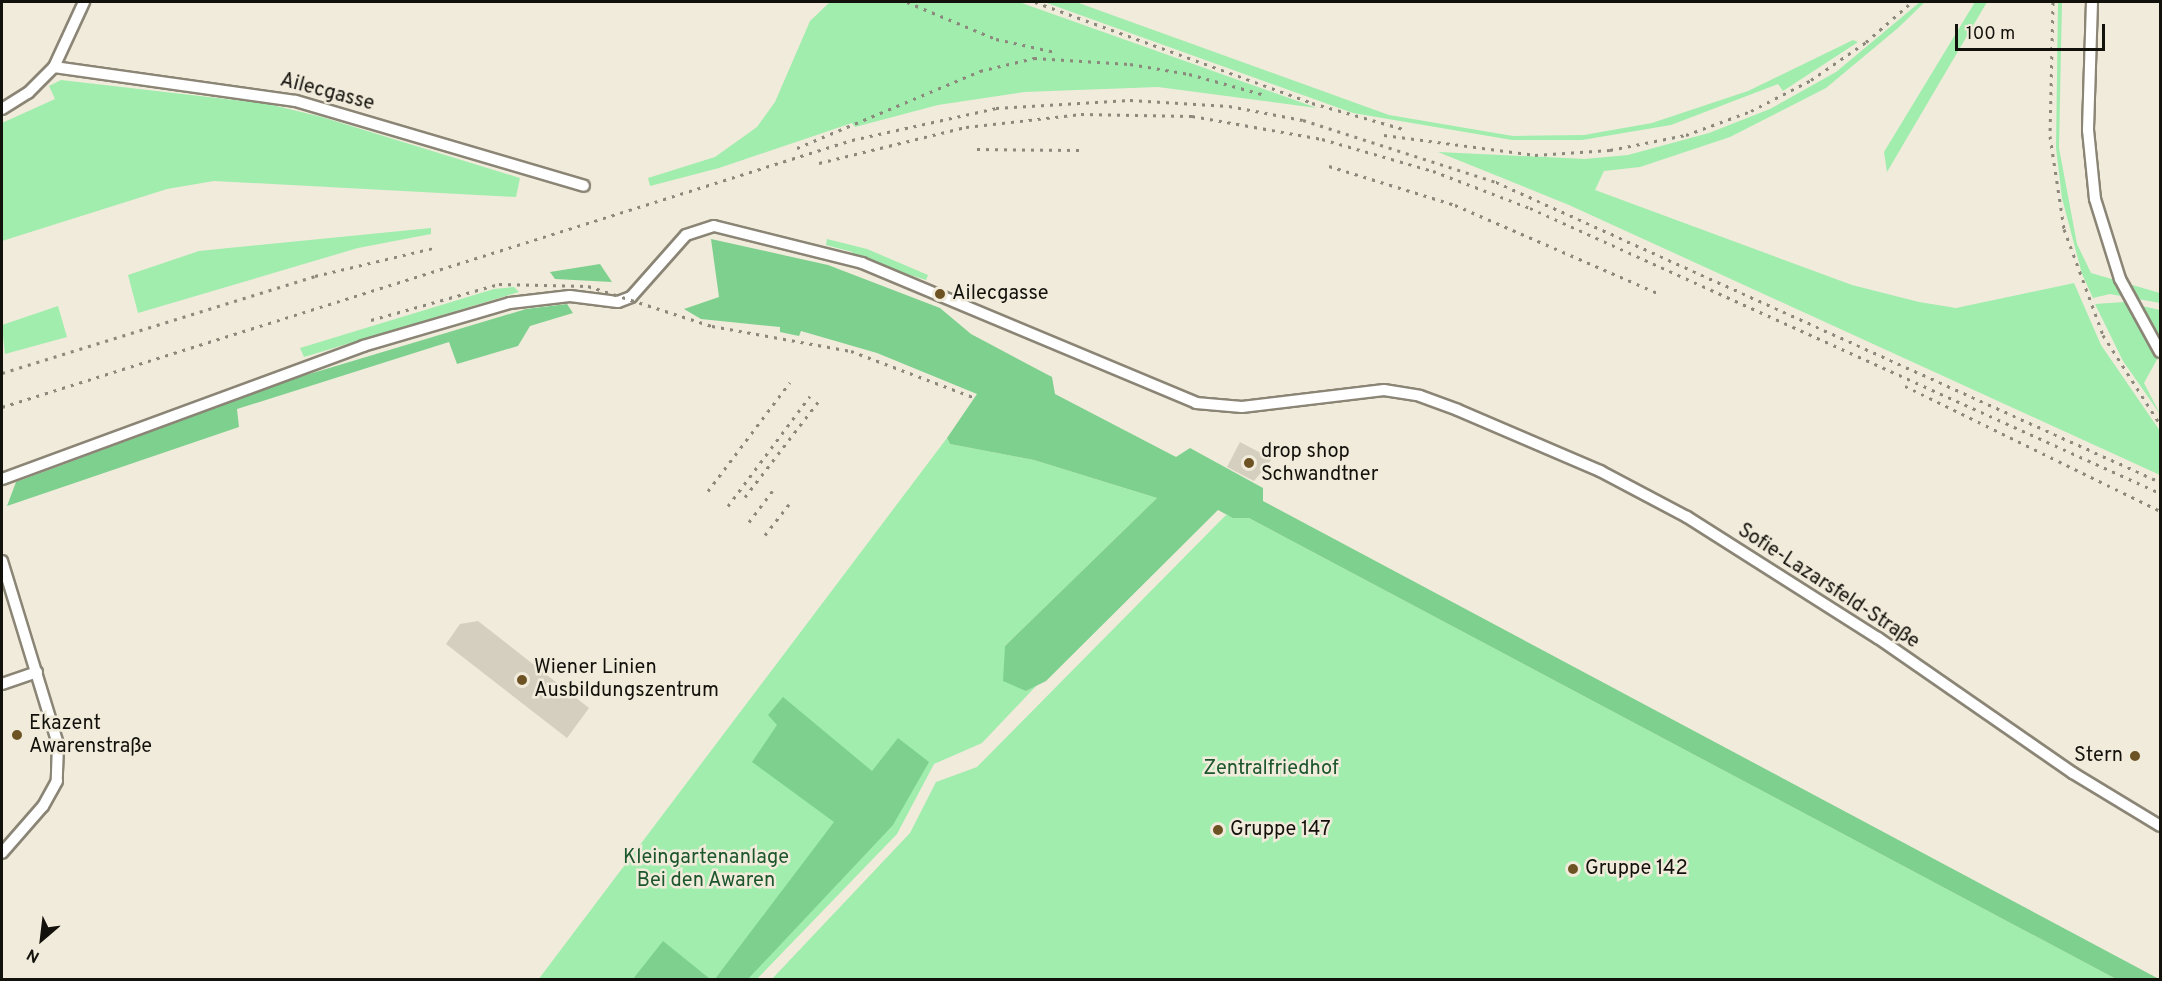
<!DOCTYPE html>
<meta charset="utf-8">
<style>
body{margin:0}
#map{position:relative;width:2162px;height:981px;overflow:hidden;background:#f1ebdb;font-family:Overpass,sans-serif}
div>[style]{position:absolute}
.green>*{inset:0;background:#a0edae}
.forest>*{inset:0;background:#7dd08e}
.building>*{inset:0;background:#d5cfbf}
.roads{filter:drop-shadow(2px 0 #8b8576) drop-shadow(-2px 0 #8b8576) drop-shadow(0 2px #8b8576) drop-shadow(0 -2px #8b8576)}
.minor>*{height:10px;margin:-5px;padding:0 5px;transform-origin:5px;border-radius:5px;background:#fff}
.rail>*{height:3px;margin-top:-1.5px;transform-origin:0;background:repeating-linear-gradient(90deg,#8c887c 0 3px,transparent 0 9px)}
.dots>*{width:16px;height:16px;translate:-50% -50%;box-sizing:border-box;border:3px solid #f1ebdb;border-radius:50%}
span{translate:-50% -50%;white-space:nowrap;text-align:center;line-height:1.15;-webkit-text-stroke:5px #f1ebdb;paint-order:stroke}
.street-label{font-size:20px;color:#13110b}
.poi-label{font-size:20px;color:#13110b}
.left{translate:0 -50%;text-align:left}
.right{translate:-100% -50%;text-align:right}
.park-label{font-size:20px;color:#1b562c}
.frame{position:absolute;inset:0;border:3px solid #13110b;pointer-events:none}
.north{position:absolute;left:12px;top:909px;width:60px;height:60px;-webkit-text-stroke:4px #f1ebdb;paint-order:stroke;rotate:208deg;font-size:16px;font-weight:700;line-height:24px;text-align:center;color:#13110b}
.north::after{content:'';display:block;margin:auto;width:21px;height:27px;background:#13110b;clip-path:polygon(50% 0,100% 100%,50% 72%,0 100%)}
.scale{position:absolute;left:1955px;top:24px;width:150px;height:27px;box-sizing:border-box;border:3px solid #13110b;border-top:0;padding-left:8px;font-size:18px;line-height:21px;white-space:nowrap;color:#13110b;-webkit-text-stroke:4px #f1ebdb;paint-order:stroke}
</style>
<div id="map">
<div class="green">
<i style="clip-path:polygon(830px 2px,1019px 2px,1317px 108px,1158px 87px,1024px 92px,938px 105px,855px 127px,852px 123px,719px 168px,650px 186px,648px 178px,715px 157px,757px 127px,775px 102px,810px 21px)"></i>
<i style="clip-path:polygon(1044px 2px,1076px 2px,1389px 115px,1513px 136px,1584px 135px,1652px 123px,1748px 91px,1853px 40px,1858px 42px,1783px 91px,1778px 84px,1671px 125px,1582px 140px,1512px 140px,1353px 113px)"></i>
<i style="clip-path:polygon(1920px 2px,1925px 2px,1898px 28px,1826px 88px,1730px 137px,1640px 167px,1604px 171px,1595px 190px,1852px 285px,1919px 302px,1956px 308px,2074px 283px,2101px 345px,2160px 431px,2160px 475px,1569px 205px,1438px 152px,1585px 159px,1628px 155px,1709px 133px,1770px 109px,1836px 72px)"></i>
<i style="clip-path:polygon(1975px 2px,1987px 2px,1887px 172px,1884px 152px)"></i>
<i style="clip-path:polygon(2058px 2px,2062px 2px,2059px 148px,2077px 244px,2091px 273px,2160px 293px,2160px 303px,2110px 294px,2093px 298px,2082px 274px,2062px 198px,2056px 148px)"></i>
<i style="clip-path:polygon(61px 80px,268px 104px,322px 117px,520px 178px,516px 197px,214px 181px,167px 189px,2px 241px,2px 123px,55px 99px,49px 86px)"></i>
<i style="clip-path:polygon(431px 228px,431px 234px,358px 248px,138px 313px,128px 275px,199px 251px)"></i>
<i style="clip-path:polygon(827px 239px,867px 249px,928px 275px,926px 280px,854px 257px,852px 252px,826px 245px)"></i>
<i style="clip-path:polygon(514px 287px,519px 292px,304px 357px,300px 348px,494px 289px)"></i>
<i style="clip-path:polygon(2124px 302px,2160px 310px,2160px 354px,2144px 383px,2160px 414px,2123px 361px,2095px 304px)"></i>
<i style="clip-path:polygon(58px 306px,67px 337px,5px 354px,2px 325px)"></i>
<i style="clip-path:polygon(947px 438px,950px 444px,1034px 460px,1157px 498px,1005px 646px,1026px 691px,1037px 685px,982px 743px,934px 764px,897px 834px,757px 979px,538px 980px)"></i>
<i style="clip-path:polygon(1226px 515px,1249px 518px,2116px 979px,771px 980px,910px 833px,936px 782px,977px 767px)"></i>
</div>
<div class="forest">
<i style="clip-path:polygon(711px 239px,828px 265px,940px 308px,971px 334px,1052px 377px,1055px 394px,1176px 457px,1190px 448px,1263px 488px,1263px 501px,2159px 979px,2116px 979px,1249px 518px,1233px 518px,1218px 510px,1046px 681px,1026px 691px,1003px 681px,1005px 646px,1157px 498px,1034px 460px,950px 444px,947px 438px,977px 394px,877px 353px,801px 331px,799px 336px,780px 332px,780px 327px,701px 319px,684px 309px,719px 297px)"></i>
<i style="clip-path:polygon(600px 264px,612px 282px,555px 279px,550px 272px)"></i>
<i style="clip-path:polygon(567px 304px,573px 313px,530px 326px,518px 346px,457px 364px,449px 342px,237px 409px,239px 427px,7px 506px,16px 482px,296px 378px,526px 309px)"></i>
<i style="clip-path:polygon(783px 697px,872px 771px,898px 738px,929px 762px,893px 825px,748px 979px,715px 979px,834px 822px,752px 762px,777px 725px,768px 715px)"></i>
<i style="clip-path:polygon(663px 941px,710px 979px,633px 979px)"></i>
</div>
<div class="building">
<i style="clip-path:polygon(1240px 442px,1272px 459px,1254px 481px,1227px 467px)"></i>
<i style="clip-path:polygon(478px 621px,589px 708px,567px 738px,446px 644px,460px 624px)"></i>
</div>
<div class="roads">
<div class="minor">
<i style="left:2092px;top:2px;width:128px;rotate:91.8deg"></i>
<i style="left:2088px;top:130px;width:69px;rotate:84.2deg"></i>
<i style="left:2095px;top:199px;width:84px;rotate:72.6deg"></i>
<i style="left:2120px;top:279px;width:83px;rotate:61.3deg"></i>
<i style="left:54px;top:67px;width:244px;rotate:8deg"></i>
<i style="left:296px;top:101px;width:300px;rotate:16.4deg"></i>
<i style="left:2px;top:109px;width:31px;rotate:-32deg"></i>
<i style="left:28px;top:93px;width:37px;rotate:-45deg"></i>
<i style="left:54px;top:67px;width:72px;rotate:-65.2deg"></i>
<i style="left:2px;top:479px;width:385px;rotate:-20.2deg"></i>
<i style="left:363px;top:346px;width:153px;rotate:-16.3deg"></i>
<i style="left:510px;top:303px;width:60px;rotate:-6.7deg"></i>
<i style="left:570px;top:296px;width:48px;rotate:7.1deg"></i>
<i style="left:618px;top:302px;width:14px;rotate:-21deg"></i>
<i style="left:631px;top:297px;width:83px;rotate:-48.4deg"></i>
<i style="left:686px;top:235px;width:29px;rotate:-18deg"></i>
<i style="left:714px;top:226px;width:153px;rotate:14deg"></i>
<i style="left:862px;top:263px;width:362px;rotate:22.7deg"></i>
<i style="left:1196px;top:403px;width:46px;rotate:5deg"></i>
<i style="left:1242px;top:407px;width:143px;rotate:-6.8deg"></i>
<i style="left:1384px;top:390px;width:36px;rotate:9deg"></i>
<i style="left:1420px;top:396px;width:40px;rotate:20.2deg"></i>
<i style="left:1458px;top:410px;width:155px;rotate:23.2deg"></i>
<i style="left:1600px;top:471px;width:98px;rotate:27.9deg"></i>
<i style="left:1687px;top:517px;width:226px;rotate:32.4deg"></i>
<i style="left:1878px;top:638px;width:237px;rotate:34.7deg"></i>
<i style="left:2073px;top:773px;width:102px;rotate:31.3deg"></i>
<i style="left:2px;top:561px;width:191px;rotate:73deg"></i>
<i style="left:58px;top:744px;width:37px;rotate:92deg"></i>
<i style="left:57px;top:781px;width:29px;rotate:119deg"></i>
<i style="left:43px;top:806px;width:62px;rotate:131.1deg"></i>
<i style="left:2px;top:684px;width:37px;rotate:-19deg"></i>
</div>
</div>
<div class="rail">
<i style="left:907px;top:2px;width:96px;rotate:22.6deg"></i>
<i style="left:996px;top:39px;width:60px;rotate:12.4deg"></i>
<i style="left:1035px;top:2px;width:295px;rotate:20deg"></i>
<i style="left:1312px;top:103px;width:95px;rotate:15.9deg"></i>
<i style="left:2053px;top:2px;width:134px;rotate:91.3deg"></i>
<i style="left:2050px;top:136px;width:94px;rotate:81.4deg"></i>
<i style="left:2064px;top:229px;width:113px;rotate:69.8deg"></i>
<i style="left:2103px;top:335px;width:106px;rotate:57.4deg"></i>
<i style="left:1384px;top:135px;width:152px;rotate:7.5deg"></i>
<i style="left:1535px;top:155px;width:75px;rotate:-3.8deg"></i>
<i style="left:1610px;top:150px;width:77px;rotate:-11.2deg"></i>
<i style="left:1686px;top:135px;width:69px;rotate:-20.3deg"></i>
<i style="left:1751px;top:111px;width:68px;rotate:-27.3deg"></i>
<i style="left:1811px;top:80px;width:67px;rotate:-34.6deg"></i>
<i style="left:1866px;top:42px;width:61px;rotate:-41deg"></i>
<i style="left:797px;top:148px;width:199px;rotate:-22.8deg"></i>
<i style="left:980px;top:71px;width:56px;rotate:-13.5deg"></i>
<i style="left:1034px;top:58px;width:96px;rotate:3.6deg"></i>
<i style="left:1130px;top:64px;width:60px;rotate:9.6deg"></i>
<i style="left:1189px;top:74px;width:79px;rotate:15.4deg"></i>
<i style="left:977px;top:149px;width:102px;rotate:0.6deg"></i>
<i style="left:819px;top:163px;width:151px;rotate:-13.8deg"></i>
<i style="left:966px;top:127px;width:116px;rotate:-6.4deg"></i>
<i style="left:1081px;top:114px;width:111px;rotate:1deg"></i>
<i style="left:1192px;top:116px;width:132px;rotate:10deg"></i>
<i style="left:1322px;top:139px;width:116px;rotate:16.1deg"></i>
<i style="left:1433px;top:171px;width:104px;rotate:20.9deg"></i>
<i style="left:1530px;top:208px;width:691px;rotate:24.34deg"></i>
<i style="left:1329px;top:166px;width:132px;rotate:17.2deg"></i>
<i style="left:1455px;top:205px;width:223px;rotate:23.5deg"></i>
<i style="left:371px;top:320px;width:133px;rotate:-15.7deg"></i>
<i style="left:499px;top:284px;width:89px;rotate:1.3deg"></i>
<i style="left:588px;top:286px;width:130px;rotate:17.9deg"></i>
<i style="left:712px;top:326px;width:141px;rotate:10.2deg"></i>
<i style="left:851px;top:351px;width:130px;rotate:20.7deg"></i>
<i style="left:2px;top:373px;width:328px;rotate:-17.2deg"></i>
<i style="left:315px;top:276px;width:121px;rotate:-13.3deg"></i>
<i style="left:1905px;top:386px;width:284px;rotate:26.1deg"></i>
<i style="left:2px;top:407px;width:891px;rotate:-17.44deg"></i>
<i style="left:852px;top:140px;width:148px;rotate:-12.5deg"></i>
<i style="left:996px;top:108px;width:134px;rotate:-3.4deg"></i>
<i style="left:1130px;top:100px;width:99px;rotate:3.5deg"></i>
<i style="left:1229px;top:106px;width:75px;rotate:10.7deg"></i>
<i style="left:1303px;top:120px;width:203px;rotate:17.8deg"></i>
<i style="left:1496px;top:182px;width:729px;rotate:24.31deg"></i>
<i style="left:708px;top:491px;width:136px;rotate:-53deg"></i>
<i style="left:745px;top:497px;width:120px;rotate:-52.5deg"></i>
<i style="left:728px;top:506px;width:137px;rotate:-53.3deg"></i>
<i style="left:749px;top:522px;width:39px;rotate:-53deg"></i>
<i style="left:765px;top:535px;width:39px;rotate:-52deg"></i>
</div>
<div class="dots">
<i style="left:940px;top:294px;background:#6d5224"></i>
<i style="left:1249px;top:463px;background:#6d5224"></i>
<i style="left:522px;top:680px;background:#6d5224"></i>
<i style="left:17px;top:735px;background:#6d5224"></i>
<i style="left:2135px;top:756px;background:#6d5224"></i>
<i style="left:1218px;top:830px;background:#6d5224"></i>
<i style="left:1573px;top:869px;background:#6d5224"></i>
</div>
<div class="street-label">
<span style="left:327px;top:93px;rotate:15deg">Ailecgasse</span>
<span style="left:1828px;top:587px;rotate:33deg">Sofie-Lazarsfeld-Straße</span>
</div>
<div class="poi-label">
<span class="left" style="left:952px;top:294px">Ailecgasse</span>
<span class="left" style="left:1261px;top:464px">drop shop<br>Schwandtner</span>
<span class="left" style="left:534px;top:680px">Wiener Linien<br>Ausbildungszentrum</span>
<span class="left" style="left:29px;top:736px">Ekazent<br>Awarenstraße</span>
<span class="right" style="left:2123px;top:756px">Stern</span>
<span class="left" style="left:1230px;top:830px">Gruppe 147</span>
<span class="left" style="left:1585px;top:869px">Gruppe 142</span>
</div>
<div class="park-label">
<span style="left:1271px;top:769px">Zentralfriedhof</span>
<span style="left:706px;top:870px">Kleingartenanlage<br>Bei den Awaren</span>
</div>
<div class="frame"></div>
<div class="north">N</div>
<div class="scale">100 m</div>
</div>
